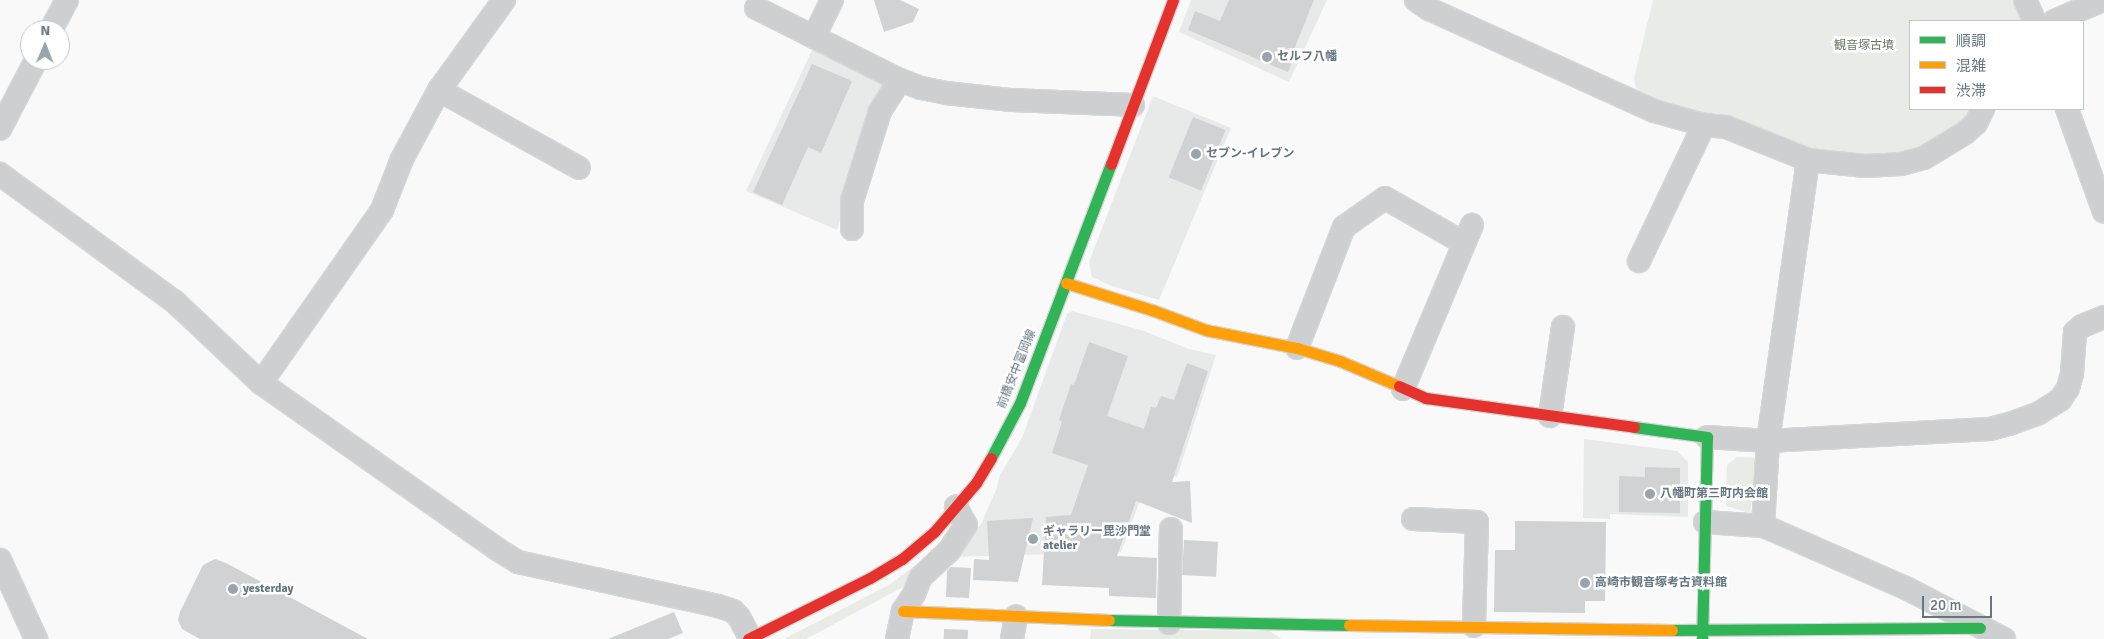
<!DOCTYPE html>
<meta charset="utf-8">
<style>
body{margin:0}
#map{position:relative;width:2104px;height:639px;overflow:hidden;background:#f9f9f9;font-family:Signika,"Noto Sans JP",sans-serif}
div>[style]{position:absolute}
.built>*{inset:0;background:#e8e9e9}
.green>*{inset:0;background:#e8ebe6}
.building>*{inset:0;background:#d0d2d3;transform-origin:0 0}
.roads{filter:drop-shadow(1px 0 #d5d6d7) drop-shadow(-1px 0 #d5d6d7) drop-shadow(0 1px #d5d6d7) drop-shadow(0 -1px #d5d6d7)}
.street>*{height:22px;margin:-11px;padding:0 11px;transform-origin:11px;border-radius:11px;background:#cecfd0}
.fast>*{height:11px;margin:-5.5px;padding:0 5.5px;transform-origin:5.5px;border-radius:5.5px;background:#30b455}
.slow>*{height:11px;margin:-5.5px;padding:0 5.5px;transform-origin:5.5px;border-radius:5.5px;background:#ff9f0a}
.jam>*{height:11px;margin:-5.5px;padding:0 5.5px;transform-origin:5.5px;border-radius:5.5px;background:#e5322d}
.dots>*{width:14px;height:14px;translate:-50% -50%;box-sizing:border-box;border:2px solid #fff;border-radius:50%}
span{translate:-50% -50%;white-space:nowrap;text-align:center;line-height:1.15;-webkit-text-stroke:5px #fff;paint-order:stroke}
.park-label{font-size:12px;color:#687a64}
.poi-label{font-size:12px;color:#657683;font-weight:700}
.left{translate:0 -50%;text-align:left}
.street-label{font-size:12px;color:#657683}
.legend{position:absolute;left:1909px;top:20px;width:175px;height:90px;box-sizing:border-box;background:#fff;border:1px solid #c1c8cd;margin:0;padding:6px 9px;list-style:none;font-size:15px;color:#657683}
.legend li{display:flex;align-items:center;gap:10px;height:25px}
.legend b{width:25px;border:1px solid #c1c8cd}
.north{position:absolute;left:20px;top:20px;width:50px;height:50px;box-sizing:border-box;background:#fff;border:1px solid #c1c8cd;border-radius:50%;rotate:1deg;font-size:14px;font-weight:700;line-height:20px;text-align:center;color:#657683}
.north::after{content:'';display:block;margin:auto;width:18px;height:22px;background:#99a4ac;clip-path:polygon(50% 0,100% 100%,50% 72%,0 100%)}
.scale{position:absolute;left:1922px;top:596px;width:70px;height:22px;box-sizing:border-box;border:2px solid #657683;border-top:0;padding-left:6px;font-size:15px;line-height:18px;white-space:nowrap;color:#657683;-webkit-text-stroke:4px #fff;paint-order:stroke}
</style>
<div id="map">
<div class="built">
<i style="clip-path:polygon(1191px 0,1327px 0,1289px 82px,1179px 32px)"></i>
<i style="clip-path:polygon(813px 48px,888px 86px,869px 126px,837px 230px,746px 191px)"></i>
<i style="clip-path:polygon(1153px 96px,1231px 128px,1159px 300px,1112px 286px,1092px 277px,1089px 262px)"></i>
<i style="clip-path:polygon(1072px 311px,1144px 331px,1189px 349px,1216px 355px,1177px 477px,1151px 470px,1121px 552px,954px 557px,981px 524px,996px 490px,1000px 475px,1022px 438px,1067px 314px)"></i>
<i style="clip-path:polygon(1584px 439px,1677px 451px,1688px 462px,1688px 517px,1610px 514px,1610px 519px,1583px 518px)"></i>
</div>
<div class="green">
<i style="clip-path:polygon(1653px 0,2017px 0,2025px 21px,1910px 21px,1910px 109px,1973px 109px,1963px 124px,1927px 148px,1899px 155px,1865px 158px,1811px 151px,1686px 112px,1645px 96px,1636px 88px,1634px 78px)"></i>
<i style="clip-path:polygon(1737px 457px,1759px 458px,1750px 513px,1726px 506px,1727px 465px)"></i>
<i style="clip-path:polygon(928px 556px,903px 587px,806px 639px,784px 639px,889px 585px)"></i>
<i style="clip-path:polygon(1091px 629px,1270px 631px,1281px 639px,1090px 639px)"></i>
</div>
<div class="building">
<i style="clip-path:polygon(874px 0,900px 0,919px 9px,913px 22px,884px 32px)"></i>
<i style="clip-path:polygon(1229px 0,1314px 0,1293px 52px,1296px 53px,1288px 72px,1188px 30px,1195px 11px,1220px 21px)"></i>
<i style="clip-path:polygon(812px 64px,852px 81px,821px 153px,808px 147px,782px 205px,753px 192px)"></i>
<i style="left:1193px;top:117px;width:35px;height:65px;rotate:22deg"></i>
<i style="clip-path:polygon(1089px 342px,1128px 356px,1107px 416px,1144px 429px,1151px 407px,1156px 408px,1161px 396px,1174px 400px,1187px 363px,1208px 371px,1172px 482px,1190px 481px,1192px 523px,1136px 501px,1117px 556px,1157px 558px,1156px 598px,1109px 596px,1109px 588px,1042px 585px,1046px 517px,1071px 515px,1088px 465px,1052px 453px,1062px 422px,1059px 420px,1071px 384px,1074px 385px)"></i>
<i style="clip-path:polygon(1645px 467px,1680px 468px,1680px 513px,1619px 512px,1619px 476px,1645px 477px)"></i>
<i style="clip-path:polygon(1033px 518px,1018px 582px,973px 580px,974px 559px,989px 560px,987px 521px)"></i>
<i style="clip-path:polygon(1515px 521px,1606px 522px,1605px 601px,1585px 601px,1585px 613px,1494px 612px,1495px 550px,1515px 550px)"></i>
<i style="left:1184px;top:540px;width:34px;height:35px;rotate:3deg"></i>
<i style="clip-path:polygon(215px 559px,226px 563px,368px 639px,200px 639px,182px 629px,178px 620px,180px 612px,203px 565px)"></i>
<i style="clip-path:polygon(951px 567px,971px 568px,969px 598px,946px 597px,947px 571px)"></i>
<i style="clip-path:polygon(674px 612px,683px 633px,668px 639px,608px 639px)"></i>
<i style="left:944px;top:629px;width:24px;height:10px;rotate:2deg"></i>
</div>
<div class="roads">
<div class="street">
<i style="left:504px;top:0;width:111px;rotate:125.8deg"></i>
<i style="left:439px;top:90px;width:160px;rotate:29.1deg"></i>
<i style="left:1416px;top:0;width:16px;rotate:35deg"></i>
<i style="left:1429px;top:9px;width:247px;rotate:24.4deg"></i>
<i style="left:1654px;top:111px;width:52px;rotate:15.6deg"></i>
<i style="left:1704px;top:125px;width:22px;rotate:5deg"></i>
<i style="left:1726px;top:127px;width:88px;rotate:21.9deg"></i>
<i style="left:1808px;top:160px;width:57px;rotate:6deg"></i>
<i style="left:1865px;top:166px;width:36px;rotate:-3deg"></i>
<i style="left:1901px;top:164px;width:24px;rotate:-15deg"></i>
<i style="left:1924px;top:158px;width:48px;rotate:-31.4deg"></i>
<i style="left:1965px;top:133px;width:15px;rotate:-42deg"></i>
<i style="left:1976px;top:123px;width:16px;rotate:-63deg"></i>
<i style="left:2025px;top:0;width:23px;rotate:65deg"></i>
<i style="left:756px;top:8px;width:161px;rotate:26.6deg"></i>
<i style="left:900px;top:80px;width:22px;rotate:21deg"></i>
<i style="left:921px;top:88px;width:25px;rotate:11deg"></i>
<i style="left:946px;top:93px;width:64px;rotate:6.2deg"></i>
<i style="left:1010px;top:100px;width:123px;rotate:2.3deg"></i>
<i style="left:2054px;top:21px;width:53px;rotate:-23.2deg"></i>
<i style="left:51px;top:30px;width:34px;rotate:-62deg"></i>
<i style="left:814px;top:37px;width:41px;rotate:-64.1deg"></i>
<i style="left:2067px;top:109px;width:109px;rotate:70.2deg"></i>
<i style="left:0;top:129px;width:78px;rotate:-62.4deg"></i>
<i style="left:0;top:174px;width:217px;rotate:36.2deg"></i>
<i style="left:175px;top:302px;width:118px;rotate:43.3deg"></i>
<i style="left:261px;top:383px;width:289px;rotate:35.1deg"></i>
<i style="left:497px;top:549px;width:25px;rotate:32deg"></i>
<i style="left:518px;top:562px;width:205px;rotate:12.4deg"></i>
<i style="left:718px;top:606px;width:16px;rotate:18deg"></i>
<i style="left:733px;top:611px;width:8px;rotate:45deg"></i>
<i style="left:739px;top:617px;width:24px;rotate:62deg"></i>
<i style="left:852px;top:229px;width:28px;rotate:-90deg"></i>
<i style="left:852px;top:201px;width:94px;rotate:-72.7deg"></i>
<i style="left:880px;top:111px;width:37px;rotate:-57deg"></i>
<i style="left:1639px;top:261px;width:151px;rotate:-64.5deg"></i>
<i style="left:1297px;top:348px;width:130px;rotate:-68.8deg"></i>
<i style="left:1344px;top:227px;width:50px;rotate:-35.3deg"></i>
<i style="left:1385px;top:198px;width:91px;rotate:29.7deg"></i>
<i style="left:261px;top:383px;width:211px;rotate:-55deg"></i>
<i style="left:382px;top:210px;width:55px;rotate:-68.6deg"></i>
<i style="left:402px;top:159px;width:78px;rotate:-61.8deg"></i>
<i style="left:1403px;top:389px;width:178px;rotate:-67.2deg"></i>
<i style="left:1550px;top:416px;width:90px;rotate:-81.7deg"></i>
<i style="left:1707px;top:437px;width:61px;rotate:3.8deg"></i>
<i style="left:1768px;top:441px;width:222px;rotate:-3.1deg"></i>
<i style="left:1990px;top:429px;width:23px;rotate:-15deg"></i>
<i style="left:2012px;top:423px;width:29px;rotate:-20deg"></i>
<i style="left:2039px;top:413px;width:25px;rotate:-32deg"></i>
<i style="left:2060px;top:400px;width:14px;rotate:-56deg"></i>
<i style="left:2068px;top:388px;width:15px;rotate:-74deg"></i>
<i style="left:2072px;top:374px;width:42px;rotate:-85.9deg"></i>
<i style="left:2075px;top:332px;width:9px;rotate:-41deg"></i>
<i style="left:2082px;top:326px;width:24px;rotate:-22deg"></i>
<i style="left:1413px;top:519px;width:64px;rotate:2.7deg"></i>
<i style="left:1477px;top:522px;width:104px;rotate:91.7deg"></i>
<i style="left:1705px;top:522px;width:58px;rotate:3.9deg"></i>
<i style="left:1763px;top:526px;width:11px;rotate:22deg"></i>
<i style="left:1773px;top:530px;width:147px;rotate:23.6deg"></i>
<i style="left:1908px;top:589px;width:108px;rotate:27.5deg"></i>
<i style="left:1763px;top:526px;width:85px;rotate:-86.6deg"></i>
<i style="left:1768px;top:441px;width:284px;rotate:-81.9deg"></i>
<i style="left:0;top:560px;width:87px;rotate:65.5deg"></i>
<i style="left:1169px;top:623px;width:94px;rotate:-88.8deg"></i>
<i style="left:897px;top:639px;width:29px;rotate:-78deg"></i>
<i style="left:903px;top:611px;width:20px;rotate:-57deg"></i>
<i style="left:914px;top:594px;width:18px;rotate:-68deg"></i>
<i style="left:921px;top:577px;width:38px;rotate:-43deg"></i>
<i style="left:949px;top:551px;width:31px;rotate:-57deg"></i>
<i style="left:966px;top:525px;width:21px;rotate:-119deg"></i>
<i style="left:1012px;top:639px;width:23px;rotate:-80deg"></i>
</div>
<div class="fast">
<i style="left:1634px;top:427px;width:74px;rotate:7.8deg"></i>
<i style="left:1707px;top:437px;width:202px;rotate:91.4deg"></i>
<i style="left:991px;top:458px;width:62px;rotate:-62.2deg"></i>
<i style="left:1020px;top:403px;width:256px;rotate:-69.2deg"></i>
<i style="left:1109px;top:620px;width:240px;rotate:1.2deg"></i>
<i style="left:1672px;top:630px;width:308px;rotate:-0.4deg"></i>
</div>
<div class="slow">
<i style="left:1066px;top:283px;width:90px;rotate:17.4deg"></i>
<i style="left:1152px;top:310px;width:58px;rotate:20.3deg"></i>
<i style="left:1206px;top:330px;width:93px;rotate:11.2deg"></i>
<i style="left:1297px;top:348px;width:45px;rotate:16.8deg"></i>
<i style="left:1340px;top:361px;width:64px;rotate:23deg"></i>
<i style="left:903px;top:611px;width:206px;rotate:2.5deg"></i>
<i style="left:1349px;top:625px;width:323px;rotate:0.9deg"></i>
</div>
<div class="jam">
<i style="left:1111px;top:164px;width:175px;rotate:-69.3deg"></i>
<i style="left:1399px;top:386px;width:30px;rotate:24deg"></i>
<i style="left:1426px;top:398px;width:210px;rotate:7.9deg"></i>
<i style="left:748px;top:639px;width:136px;rotate:-26.6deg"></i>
<i style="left:870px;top:578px;width:37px;rotate:-31deg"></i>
<i style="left:902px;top:559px;width:42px;rotate:-40.2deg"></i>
<i style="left:934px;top:532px;width:65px;rotate:-49.4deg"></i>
<i style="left:976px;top:483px;width:29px;rotate:-59deg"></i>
</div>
</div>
<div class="dots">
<i style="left:1267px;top:57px;background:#99a4ac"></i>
<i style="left:1196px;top:154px;background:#99a4ac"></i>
<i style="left:1650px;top:494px;background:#99a4ac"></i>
<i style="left:1033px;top:539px;background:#99a4ac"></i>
<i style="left:1585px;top:583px;background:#99a4ac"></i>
<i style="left:233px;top:589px;background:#99a4ac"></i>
</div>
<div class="park-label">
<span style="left:1864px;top:46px">観音塚古墳</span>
</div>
<div class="poi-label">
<span class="left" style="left:1277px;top:57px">セルフ八幡</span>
<span class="left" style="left:1206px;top:154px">セブン-イレブン</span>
<span class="left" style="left:1660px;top:494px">八幡町第三町内会館</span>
<span class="left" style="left:1043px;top:539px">ギャラリー毘沙門堂<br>atelier</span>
<span class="left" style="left:1595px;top:583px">高崎市観音塚考古資料館</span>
<span class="left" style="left:243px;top:589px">yesterday</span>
</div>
<div class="street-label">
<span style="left:1017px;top:369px;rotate:-68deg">前橋安中富岡線</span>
</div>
<ul class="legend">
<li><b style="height:6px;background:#30b455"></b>順調</li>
<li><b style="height:6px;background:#ff9f0a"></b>混雑</li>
<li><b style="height:6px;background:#e5322d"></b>渋滞</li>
</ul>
<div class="north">N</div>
<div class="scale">20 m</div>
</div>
